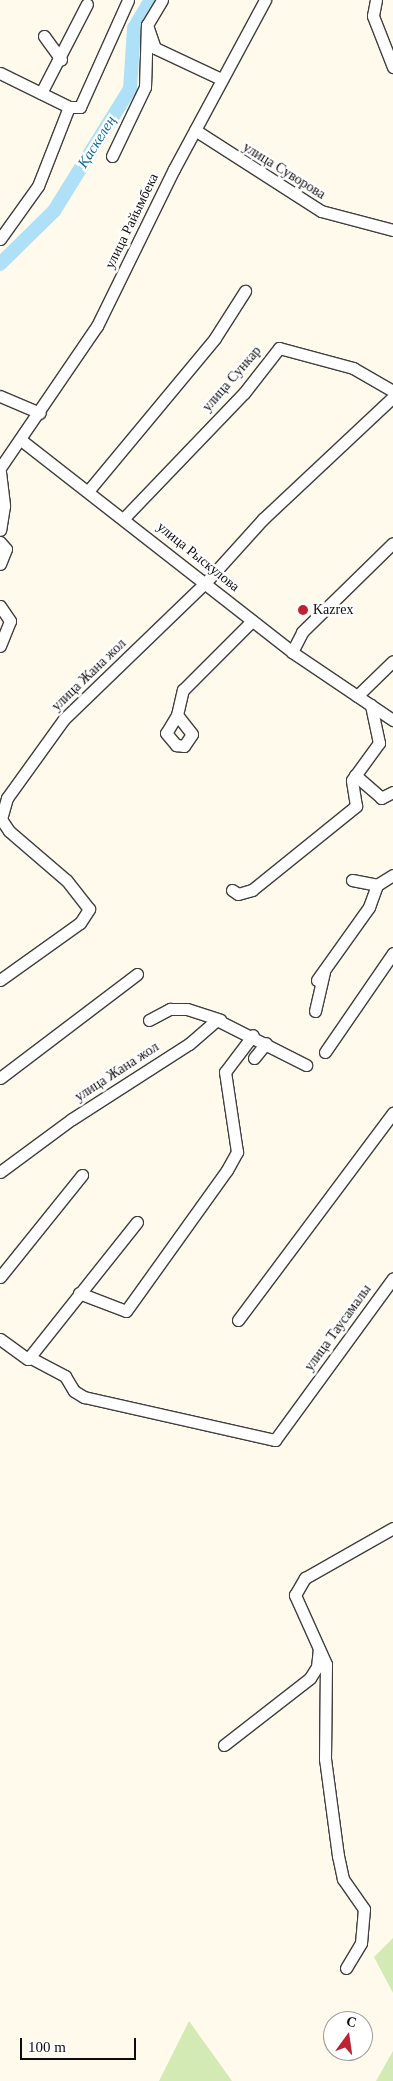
<!DOCTYPE html>
<meta charset="utf-8">
<style>
body{margin:0}
#map{position:relative;width:393px;height:2081px;overflow:hidden;background:#fffaeb;font-family:Georgia,serif}
div>[style]{position:absolute}
.green>*{inset:0;background:#d3eab4}
.river>*{height:14px;margin:-7px;padding:0 7px;transform-origin:7px;border-radius:7px;background:#aee1f7}
.roads{filter:drop-shadow(1px 0 #3f3f3f) drop-shadow(-1px 0 #3f3f3f) drop-shadow(0 1px #3f3f3f) drop-shadow(0 -1px #3f3f3f)}
.minor>*{height:11px;margin:-5.5px;padding:0 5.5px;transform-origin:5.5px;border-radius:5.5px;background:#fff}
.dots>*{width:14px;height:14px;translate:-50% -50%;box-sizing:border-box;border:2px solid #fff;border-radius:50%}
span{translate:-50% -50%;white-space:nowrap;text-align:center;line-height:1.15;-webkit-text-stroke:5px #fff;paint-order:stroke}
.street-label{font-size:14px;color:#0c0c0c}
.poi-label{font-size:14px;color:#0c0c0c}
.left{translate:0 -50%;text-align:left}
.water-label{font-size:15px;color:#136ca0;font-style:italic}
.north{position:absolute;left:323px;top:2011px;width:50px;height:50px;box-sizing:border-box;background:#fff;border:1px solid #9e9e9e;border-radius:50%;rotate:14deg;font-size:14px;font-weight:700;line-height:20px;text-align:center;color:#0c0c0c}
.north::after{content:'';display:block;margin:auto;width:18px;height:22px;background:#be2133;clip-path:polygon(50% 0,100% 100%,50% 72%,0 100%)}
.scale{position:absolute;left:20px;top:2038px;width:116px;height:22px;box-sizing:border-box;border:2px solid #0c0c0c;border-top:0;padding-left:6px;font-size:15px;line-height:18px;white-space:nowrap;color:#0c0c0c;-webkit-text-stroke:4px #fff;paint-order:stroke}
</style>
<div id="map">
<div class="green">
<i style="clip-path:polygon(393px 1938px,393px 1993px,374px 1957px)"></i>
<i style="clip-path:polygon(189px 2021px,232px 2081px,159px 2081px)"></i>
<i style="clip-path:polygon(393px 2051px,393px 2081px,376px 2081px)"></i>
</div>
<div class="river">
<i style="left:0;top:264px;width:76px;rotate:-44.5deg"></i>
<i style="left:54px;top:211px;width:144px;rotate:-58.1deg"></i>
<i style="left:130px;top:89px;width:61px;rotate:-86.2deg"></i>
<i style="left:134px;top:28px;width:33px;rotate:-59deg"></i>
</div>
<div class="roads">
<div class="minor">
<i style="left:162px;top:0;width:29px;rotate:121deg"></i>
<i style="left:147px;top:25px;width:24px;rotate:71deg"></i>
<i style="left:155px;top:48px;width:73px;rotate:25.2deg"></i>
<i style="left:376px;top:0;width:16px;rotate:101deg"></i>
<i style="left:373px;top:16px;width:55px;rotate:68.6deg"></i>
<i style="left:44px;top:36px;width:29px;rotate:54deg"></i>
<i style="left:0;top:73px;width:77px;rotate:26.2deg"></i>
<i style="left:69px;top:107px;width:11px"></i>
<i style="left:80px;top:107px;width:117px;rotate:-65.8deg"></i>
<i style="left:41px;top:93px;width:100px;rotate:-62.7deg"></i>
<i style="left:195px;top:130px;width:150px;rotate:32.7deg"></i>
<i style="left:321px;top:211px;width:74px;rotate:14.8deg"></i>
<i style="left:112px;top:156px;width:76px;rotate:-64.4deg"></i>
<i style="left:145px;top:87px;width:62px;rotate:-88.2deg"></i>
<i style="left:0;top:239px;width:65px;rotate:-54.4deg"></i>
<i style="left:38px;top:186px;width:85px;rotate:-68.6deg"></i>
<i style="left:0;top:396px;width:43px;rotate:23deg"></i>
<i style="left:21px;top:440px;width:344px;rotate:38deg"></i>
<i style="left:292px;top:652px;width:122px;rotate:34deg"></i>
<i style="left:0;top:468px;width:172px;rotate:-55.7deg"></i>
<i style="left:97px;top:326px;width:175px;rotate:-63.9deg"></i>
<i style="left:174px;top:169px;width:192px;rotate:-61.7deg"></i>
<i style="left:0;top:472px;width:34px;rotate:83deg"></i>
<i style="left:4px;top:506px;width:24px;rotate:99deg"></i>
<i style="left:89px;top:490px;width:197px;rotate:-50.3deg"></i>
<i style="left:215px;top:338px;width:56px;rotate:-57.4deg"></i>
<i style="left:124px;top:518px;width:173px;rotate:-46.2deg"></i>
<i style="left:244px;top:393px;width:57px;rotate:-52.1deg"></i>
<i style="left:279px;top:348px;width:77px;rotate:15.1deg"></i>
<i style="left:353px;top:368px;width:46px;rotate:29.9deg"></i>
<i style="left:0;top:542px;width:9px;rotate:49deg"></i>
<i style="left:6px;top:549px;width:16px;rotate:112deg"></i>
<i style="left:0;top:606px;width:18px;rotate:56deg"></i>
<i style="left:10px;top:621px;width:27px;rotate:112deg"></i>
<i style="left:292px;top:652px;width:22px;rotate:-63deg"></i>
<i style="left:302px;top:632px;width:127px;rotate:-44.4deg"></i>
<i style="left:357px;top:696px;width:50px;rotate:-44.2deg"></i>
<i style="left:177px;top:715px;width:21px;rotate:121deg"></i>
<i style="left:166px;top:733px;width:16px;rotate:50deg"></i>
<i style="left:176px;top:745px;width:8px;rotate:7deg"></i>
<i style="left:184px;top:746px;width:14px;rotate:-56deg"></i>
<i style="left:192px;top:734px;width:24px;rotate:-128deg"></i>
<i style="left:177px;top:715px;width:26px;rotate:-77deg"></i>
<i style="left:183px;top:690px;width:98px;rotate:-45deg"></i>
<i style="left:355px;top:775px;width:35px;rotate:41deg"></i>
<i style="left:381px;top:798px;width:13px;rotate:-27deg"></i>
<i style="left:352px;top:880px;width:25px;rotate:11deg"></i>
<i style="left:232px;top:890px;width:7px;rotate:34deg"></i>
<i style="left:238px;top:894px;width:15px;rotate:-16deg"></i>
<i style="left:252px;top:890px;width:134px;rotate:-38.9deg"></i>
<i style="left:356px;top:806px;width:26px;rotate:-99deg"></i>
<i style="left:352px;top:780px;width:46px;rotate:-53.9deg"></i>
<i style="left:379px;top:743px;width:39px;rotate:-102deg"></i>
<i style="left:0;top:980px;width:98px;rotate:-35.5deg"></i>
<i style="left:80px;top:923px;width:17px;rotate:-57deg"></i>
<i style="left:89px;top:909px;width:37px;rotate:-128deg"></i>
<i style="left:66px;top:880px;width:75px;rotate:-139.3deg"></i>
<i style="left:9px;top:831px;width:14px;rotate:-124deg"></i>
<i style="left:1px;top:819px;width:22px;rotate:-74deg"></i>
<i style="left:7px;top:798px;width:97px;rotate:-54.2deg"></i>
<i style="left:64px;top:719px;width:197px;rotate:-44deg"></i>
<i style="left:206px;top:582px;width:85px;rotate:-47.9deg"></i>
<i style="left:263px;top:519px;width:178px;rotate:-43.2deg"></i>
<i style="left:317px;top:980px;width:90px;rotate:-54.5deg"></i>
<i style="left:369px;top:907px;width:23px;rotate:-70deg"></i>
<i style="left:377px;top:885px;width:19px;rotate:-32deg"></i>
<i style="left:315px;top:1011px;width:40px;rotate:-77deg"></i>
<i style="left:149px;top:1020px;width:24px;rotate:-28deg"></i>
<i style="left:170px;top:1009px;width:17px"></i>
<i style="left:187px;top:1009px;width:35px;rotate:18deg"></i>
<i style="left:325px;top:1052px;width:120px;rotate:-55.5deg"></i>
<i style="left:254px;top:1058px;width:19px;rotate:-51deg"></i>
<i style="left:0;top:1078px;width:172px;rotate:-37.2deg"></i>
<i style="left:0;top:1172px;width:89px;rotate:-36.4deg"></i>
<i style="left:72px;top:1119px;width:139px;rotate:-32.7deg"></i>
<i style="left:189px;top:1044px;width:37px;rotate:-41deg"></i>
<i style="left:217px;top:1020px;width:100px;rotate:26.8deg"></i>
<i style="left:0;top:1277px;width:131px;rotate:-51.2deg"></i>
<i style="left:79px;top:1293px;width:50px;rotate:21deg"></i>
<i style="left:126px;top:1311px;width:173px;rotate:-54.4deg"></i>
<i style="left:227px;top:1170px;width:21px;rotate:-61deg"></i>
<i style="left:237px;top:1152px;width:81px;rotate:-98.5deg"></i>
<i style="left:225px;top:1072px;width:46px;rotate:-52.9deg"></i>
<i style="left:238px;top:1320px;width:259px;rotate:-53.2deg"></i>
<i style="left:0;top:1339px;width:34px;rotate:36deg"></i>
<i style="left:28px;top:1359px;width:175px;rotate:-51.5deg"></i>
<i style="left:29px;top:1357px;width:41px;rotate:27.8deg"></i>
<i style="left:65px;top:1376px;width:17px;rotate:59deg"></i>
<i style="left:74px;top:1391px;width:12px;rotate:31deg"></i>
<i style="left:84px;top:1397px;width:196px;rotate:12.7deg"></i>
<i style="left:275px;top:1440px;width:200px;rotate:-53.9deg"></i>
<i style="left:224px;top:1745px;width:109px;rotate:-37.9deg"></i>
<i style="left:310px;top:1678px;width:13px;rotate:-58deg"></i>
<i style="left:317px;top:1667px;width:18px;rotate:-84deg"></i>
<i style="left:346px;top:1968px;width:29px;rotate:-59deg"></i>
<i style="left:361px;top:1943px;width:34px;rotate:-85deg"></i>
<i style="left:364px;top:1909px;width:37px;rotate:-125deg"></i>
<i style="left:343px;top:1879px;width:24px;rotate:-102deg"></i>
<i style="left:338px;top:1856px;width:98px;rotate:-97.6deg"></i>
<i style="left:325px;top:1759px;width:95px;rotate:-89.4deg"></i>
<i style="left:326px;top:1664px;width:76px;rotate:-114.2deg"></i>
<i style="left:295px;top:1595px;width:20px;rotate:-60deg"></i>
<i style="left:305px;top:1578px;width:101px;rotate:-29.6deg"></i>
</div>
</div>
<div class="dots">
<i style="left:303px;top:610px;background:#be2133"></i>
</div>
<div class="street-label">
<span style="left:284px;top:171px;rotate:32deg">улица Суворова</span>
<span style="left:132px;top:221px;rotate:-64deg">улица Райымбека</span>
<span style="left:232px;top:379px;rotate:-49deg">улица Сункар</span>
<span style="left:198px;top:557px;rotate:39deg">улица Рыскулова</span>
<span style="left:89px;top:675px;rotate:-44deg">улица Жана жол</span>
<span style="left:117px;top:1072px;rotate:-33deg">улица Жана жол</span>
<span style="left:338px;top:1328px;rotate:-54deg">улица Таусамалы</span>
</div>
<div class="poi-label">
<span class="left" style="left:313px;top:610px">Kazrex</span>
</div>
<div class="water-label">
<span style="left:97px;top:142px;rotate:-58deg">Қаскелең</span>
</div>
<div class="north">С</div>
<div class="scale">100 m</div>
</div>
